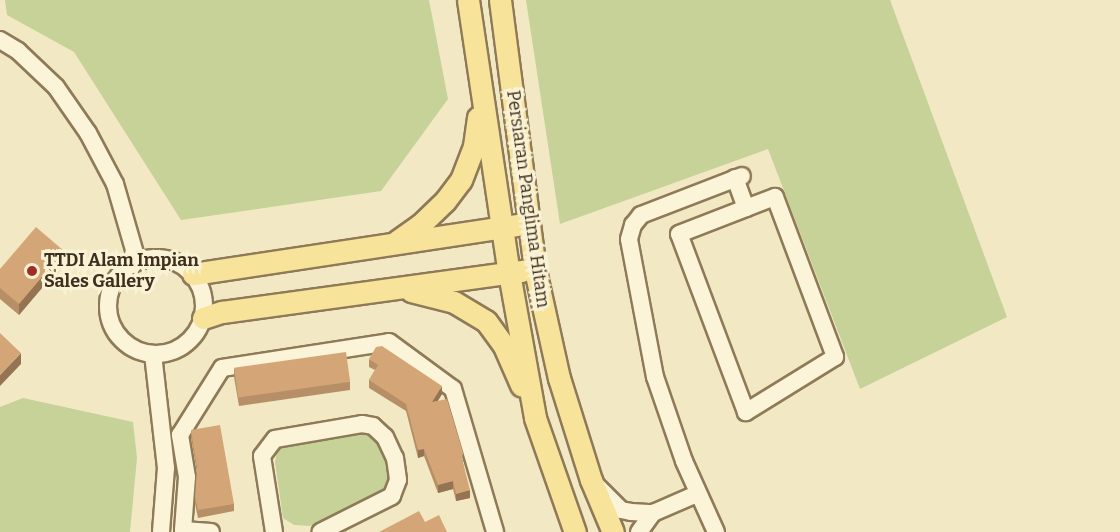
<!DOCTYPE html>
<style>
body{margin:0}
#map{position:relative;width:1120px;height:532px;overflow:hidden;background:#f2e9c4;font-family:Bitter,serif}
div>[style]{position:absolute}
.green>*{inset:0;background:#c6d297}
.roads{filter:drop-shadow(2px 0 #8f7a58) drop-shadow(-2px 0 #8f7a58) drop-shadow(0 2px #8f7a58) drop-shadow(0 -2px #8f7a58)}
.minor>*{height:16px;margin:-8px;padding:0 8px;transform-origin:8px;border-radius:8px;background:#fcf4d9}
.minor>.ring{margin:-8px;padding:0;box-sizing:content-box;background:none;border:16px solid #fcf4d9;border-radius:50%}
.major>*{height:21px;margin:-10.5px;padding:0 10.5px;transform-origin:10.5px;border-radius:10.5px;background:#f8e39a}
.wall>*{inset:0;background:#b68f66}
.shaded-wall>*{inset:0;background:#947453}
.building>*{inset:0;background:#d4a677;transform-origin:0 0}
.dots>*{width:16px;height:16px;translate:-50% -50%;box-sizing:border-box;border:3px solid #f9f2d5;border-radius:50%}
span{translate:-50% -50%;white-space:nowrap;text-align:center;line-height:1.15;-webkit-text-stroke:6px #f9f2d5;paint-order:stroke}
.street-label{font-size:18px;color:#3e301e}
.poi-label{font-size:18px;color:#3e301e;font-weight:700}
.left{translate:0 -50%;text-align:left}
</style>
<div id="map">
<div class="green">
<i style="clip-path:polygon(5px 0,429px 0,448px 99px,381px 191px,181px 220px,74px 52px,7px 15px)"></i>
<i style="clip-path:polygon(526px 0,890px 0,1007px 317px,860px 389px,768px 149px,560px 224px)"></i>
<i style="clip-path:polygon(23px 398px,133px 422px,137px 458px,130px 532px,0 532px,0 407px)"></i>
<i style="clip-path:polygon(358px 430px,376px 440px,383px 449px,388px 473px,388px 483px,382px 490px,310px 526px,294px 525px,283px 518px,275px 462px,278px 447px,287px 442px)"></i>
</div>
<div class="roads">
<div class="minor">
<i style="left:0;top:40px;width:21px;rotate:31deg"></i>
<i style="left:18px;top:51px;width:52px;rotate:43.5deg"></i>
<i style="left:56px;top:87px;width:56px;rotate:55.2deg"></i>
<i style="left:88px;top:133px;width:58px;rotate:62.1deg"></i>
<i style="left:115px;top:184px;width:79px;rotate:73.9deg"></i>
<i style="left:735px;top:178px;width:32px;rotate:70deg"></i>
<i style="left:746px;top:208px;width:31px;rotate:-21deg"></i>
<i style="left:775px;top:197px;width:171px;rotate:69.4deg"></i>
<i style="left:835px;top:357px;width:105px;rotate:148.3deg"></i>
<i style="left:746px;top:412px;width:190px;rotate:-110.6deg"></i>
<i style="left:679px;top:234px;width:72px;rotate:-21.2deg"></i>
<i class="ring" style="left:108px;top:258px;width:80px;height:80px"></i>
<i style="left:153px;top:354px;width:115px;rotate:83.5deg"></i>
<i style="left:166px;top:468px;width:64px;rotate:94.5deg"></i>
<i style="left:596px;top:485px;width:35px;rotate:45deg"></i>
<i style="left:621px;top:510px;width:10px;rotate:11deg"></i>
<i style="left:631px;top:512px;width:22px;rotate:3deg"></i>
<i style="left:653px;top:513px;width:48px;rotate:-23.4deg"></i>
<i style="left:211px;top:532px;width:28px;rotate:-176deg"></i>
<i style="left:183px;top:530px;width:53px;rotate:-85.7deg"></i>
<i style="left:187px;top:477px;width:43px;rotate:-99.5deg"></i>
<i style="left:180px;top:435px;width:79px;rotate:-57.9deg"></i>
<i style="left:222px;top:368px;width:169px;rotate:-8.8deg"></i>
<i style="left:389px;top:342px;width:79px;rotate:36.3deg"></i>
<i style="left:453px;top:389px;width:149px;rotate:73.6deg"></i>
<i style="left:274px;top:532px;width:77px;rotate:-99deg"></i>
<i style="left:262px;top:456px;width:21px;rotate:-53deg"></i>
<i style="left:275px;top:439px;width:88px;rotate:-9.8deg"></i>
<i style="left:362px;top:424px;width:11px;rotate:10deg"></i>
<i style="left:373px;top:426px;width:16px;rotate:43deg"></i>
<i style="left:385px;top:437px;width:23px;rotate:65deg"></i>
<i style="left:395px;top:458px;width:22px;rotate:82deg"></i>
<i style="left:398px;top:480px;width:17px;rotate:111deg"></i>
<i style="left:392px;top:496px;width:80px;rotate:153.4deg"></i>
<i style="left:639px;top:532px;width:24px;rotate:-54deg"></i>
<i style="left:716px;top:532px;width:78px;rotate:-114.3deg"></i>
<i style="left:684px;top:461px;width:89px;rotate:-109deg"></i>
<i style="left:655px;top:377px;width:140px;rotate:-100.7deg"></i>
<i style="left:629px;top:239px;width:15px;rotate:-74deg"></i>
<i style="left:633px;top:225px;width:13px;rotate:-51deg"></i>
<i style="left:641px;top:215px;width:108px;rotate:-21.1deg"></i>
</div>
<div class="major">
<i style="left:468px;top:0;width:276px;rotate:81.5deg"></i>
<i style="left:509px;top:273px;width:147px;rotate:79.8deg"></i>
<i style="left:535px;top:418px;width:121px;rotate:70.7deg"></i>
<i style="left:500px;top:0;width:272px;rotate:82.6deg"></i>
<i style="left:535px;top:270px;width:111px;rotate:77.5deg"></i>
<i style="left:559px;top:378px;width:107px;rotate:72.6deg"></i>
<i style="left:591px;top:480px;width:56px;rotate:67.1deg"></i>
<i style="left:397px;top:241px;width:28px;rotate:-35deg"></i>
<i style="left:420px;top:225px;width:35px;rotate:-44deg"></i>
<i style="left:445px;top:201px;width:26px;rotate:-53deg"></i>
<i style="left:461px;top:180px;width:36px;rotate:-69deg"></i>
<i style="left:474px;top:146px;width:29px;rotate:-82deg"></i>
<i style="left:193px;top:274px;width:327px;rotate:-8.6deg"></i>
<i style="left:411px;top:291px;width:44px;rotate:14.3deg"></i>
<i style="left:454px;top:302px;width:37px;rotate:31deg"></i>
<i style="left:486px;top:321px;width:31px;rotate:54deg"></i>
<i style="left:504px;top:346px;width:43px;rotate:66.4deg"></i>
<i style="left:203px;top:318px;width:20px;rotate:-18deg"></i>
<i style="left:222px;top:312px;width:303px;rotate:-7.8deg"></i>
</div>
</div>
<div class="wall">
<i style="clip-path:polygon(64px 262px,19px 315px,0 299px,0 269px)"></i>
<i style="clip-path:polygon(369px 359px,442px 394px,438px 401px,463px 461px,463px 463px,470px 498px,456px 501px,453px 489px,438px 493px,424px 456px,418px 458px,406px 411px,369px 388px,369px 380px,375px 370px,369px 367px)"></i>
<i style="clip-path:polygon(234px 369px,350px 382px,350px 390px,239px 406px,234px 377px)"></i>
<i style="clip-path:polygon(191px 430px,234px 504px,234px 511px,198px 518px,195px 504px,197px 473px,191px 438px)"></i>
</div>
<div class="shaded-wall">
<i style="clip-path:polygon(64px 251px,64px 262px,19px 315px,19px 304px)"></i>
<i style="clip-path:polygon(21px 353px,21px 364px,0 386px,0 375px)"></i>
<i style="clip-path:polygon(442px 386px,442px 394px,432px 410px,432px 402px)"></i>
<i style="clip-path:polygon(424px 449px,424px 456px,418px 458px,418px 450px)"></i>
<i style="clip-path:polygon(453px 481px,453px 489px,438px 493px,438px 485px)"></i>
<i style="clip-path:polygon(470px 490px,470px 498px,456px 501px,456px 494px)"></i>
</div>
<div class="building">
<i style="clip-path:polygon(36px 227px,64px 251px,19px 304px,0 288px,0 269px)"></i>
<i style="clip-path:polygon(0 333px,21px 353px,0 375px)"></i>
<i style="clip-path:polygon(382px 346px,442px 386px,432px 402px,447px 399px,463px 453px,462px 459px,470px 490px,456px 494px,453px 481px,438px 485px,424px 449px,418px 450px,406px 404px,369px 380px,378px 365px,369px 359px,376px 347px)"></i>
<i style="left:346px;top:352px;width:30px;height:113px;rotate:82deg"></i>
<i style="clip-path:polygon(220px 425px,234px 504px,198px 510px,195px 497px,197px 468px,191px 430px)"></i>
<i style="clip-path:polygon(419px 511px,425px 522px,439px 515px,447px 532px,379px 532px)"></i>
</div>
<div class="dots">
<i style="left:32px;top:271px;background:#a42d23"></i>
</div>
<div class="street-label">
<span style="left:528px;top:199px;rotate:82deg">Persiaran Panglima Hitam</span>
</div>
<div class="poi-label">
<span class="left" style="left:44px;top:271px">TTDI Alam Impian<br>Sales Gallery</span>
</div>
</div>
